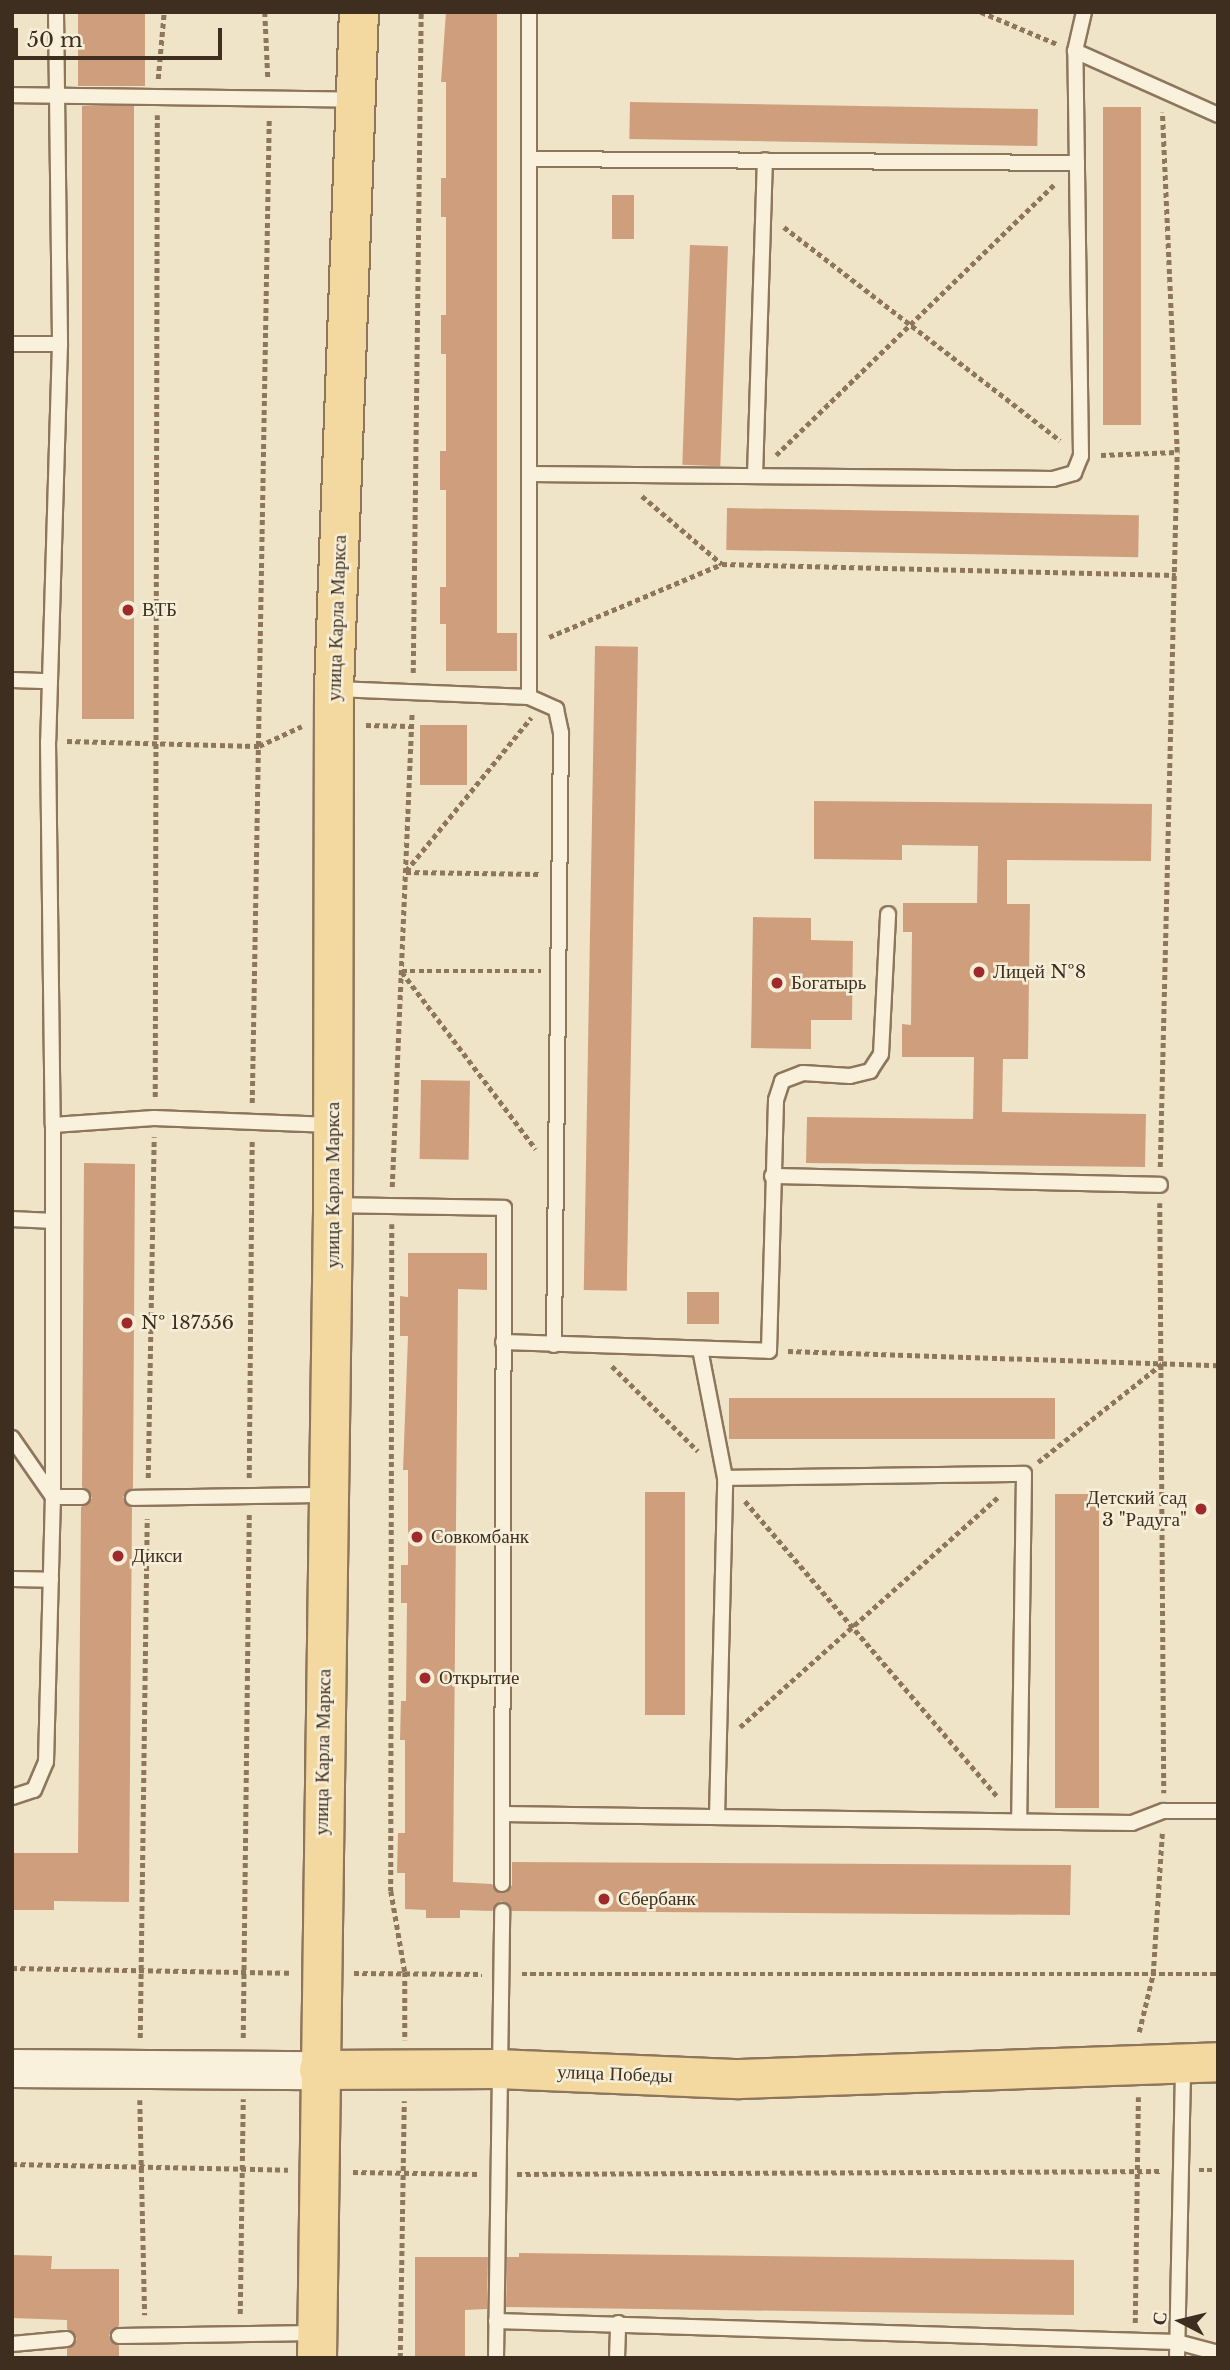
<!DOCTYPE html>
<meta charset="utf-8">
<style>
body{margin:0}
#map{position:relative;width:1230px;height:2370px;overflow:hidden;background:#f0e4c8;font-family:"Libre Baskerville",serif}
div>[style]{position:absolute}
.building>*{inset:0;background:#cf9f7d;transform-origin:0 0}
.path>*{height:4.5px;margin-top:-2.25px;transform-origin:0;background:repeating-linear-gradient(90deg,#8d765c 0 5px,transparent 0 8.5px)}
.roads{filter:drop-shadow(2px 0 #8d765c) drop-shadow(-2px 0 #8d765c) drop-shadow(0 2px #8d765c) drop-shadow(0 -2px #8d765c)}
.service>*{height:14px;margin:-7px;padding:0 7px;transform-origin:7px;border-radius:7px;background:#faf1dc}
.tertiary>*{height:37px;margin:-18.5px;padding:0 18.5px;transform-origin:18.5px;border-radius:18.5px;background:#faf1dc}
.primary>*{height:38px;margin:-19px;padding:0 19px;transform-origin:19px;border-radius:19px;background:#f3d9a0}
.dots>*{width:19px;height:19px;translate:-50% -50%;box-sizing:border-box;border:4px solid #f7eed8;border-radius:50%}
span{translate:-50% -50%;white-space:nowrap;text-align:center;line-height:1.15;-webkit-text-stroke:5px #f7eed8;paint-order:stroke}
.poi-label{font-size:19px;color:#3d2e20}
.left{translate:0 -50%;text-align:left}
.right{translate:-100% -50%;text-align:right}
.street-label{font-size:19px;color:#3d2e20}
.frame{position:absolute;inset:0;border:14px solid #3d2e20;pointer-events:none}
.north{position:absolute;left:1146px;top:2286px;width:70px;height:70px;-webkit-text-stroke:5px #f7eed8;paint-order:stroke;rotate:277deg;font-size:19px;font-weight:700;line-height:28px;text-align:center;color:#3d2e20}
.north::after{content:'';display:block;margin:auto;width:24px;height:32px;background:#3d2e20;clip-path:polygon(50% 0,100% 100%,50% 72%,0 100%)}
.scale{position:absolute;left:14px;top:28px;width:208px;height:32px;box-sizing:border-box;border:4px solid #3d2e20;border-top:0;padding-left:9px;font-size:21px;line-height:24px;white-space:nowrap;color:#3d2e20;-webkit-text-stroke:5px #f7eed8;paint-order:stroke}
</style>
<div id="map">
<div class="building">
<i style="left:78px;top:12px;width:67px;height:74px"></i>
<i style="clip-path:polygon(446px 12px,497px 12px,497px 633px,517px 633px,517px 671px,446px 671px,446px 624px,440px 624px,440px 587px,446px 587px,446px 490px,440px 490px,440px 451px,446px 451px,446px 354px,441px 354px,441px 315px,446px 315px,446px 217px,441px 217px,441px 178px,446px 178px,446px 82px,441px 82px)"></i>
<i style="left:630px;top:102px;width:408px;height:37px;rotate:1deg"></i>
<i style="left:82px;top:106px;width:52px;height:613px"></i>
<i style="left:1103px;top:107px;width:38px;height:318px"></i>
<i style="left:612px;top:195px;width:22px;height:44px"></i>
<i style="left:690px;top:245px;width:38px;height:220px;rotate:2deg"></i>
<i style="left:727px;top:508px;width:412px;height:42px;rotate:1deg"></i>
<i style="left:595px;top:646px;width:43px;height:644px;rotate:1deg"></i>
<i style="left:420px;top:725px;width:47px;height:60px"></i>
<i style="clip-path:polygon(814px 801px,1152px 804px,1151px 861px,1007px 860px,1007px 904px,1030px 904px,1028px 1059px,1003px 1059px,1002px 1112px,1146px 1114px,1145px 1167px,806px 1163px,807px 1117px,973px 1119px,974px 1057px,902px 1057px,902px 1024px,911px 1025px,912px 932px,903px 932px,903px 903px,977px 903px,978px 846px,902px 845px,902px 860px,814px 859px)"></i>
<i style="clip-path:polygon(753px 917px,811px 918px,811px 940px,853px 941px,852px 1020px,811px 1020px,811px 1049px,751px 1048px)"></i>
<i style="left:421px;top:1080px;width:49px;height:79px;rotate:1deg"></i>
<i style="clip-path:polygon(84px 1163px,135px 1164px,133px 1488px,123px 1497px,132px 1508px,129px 1902px,54px 1901px,54px 1910px,12px 1910px,12px 1853px,78px 1853px,81px 1507px,92px 1498px,82px 1487px)"></i>
<i style="clip-path:polygon(408px 1253px,487px 1253px,487px 1290px,458px 1289px,453px 1882px,492px 1884px,497px 1892px,506px 1893px,512px 1885px,512px 1862px,1071px 1865px,1070px 1915px,512px 1911px,501px 1901px,492px 1911px,460px 1910px,460px 1918px,426px 1918px,426px 1910px,405px 1909px,405px 1873px,397px 1873px,398px 1833px,405px 1833px,405px 1740px,400px 1740px,401px 1701px,406px 1701px,407px 1603px,401px 1603px,401px 1565px,408px 1565px,408px 1470px,403px 1470px,408px 1336px,400px 1336px,400px 1296px,408px 1297px)"></i>
<i style="left:687px;top:1292px;width:32px;height:32px"></i>
<i style="left:729px;top:1398px;width:326px;height:41px"></i>
<i style="left:645px;top:1492px;width:40px;height:223px"></i>
<i style="left:1055px;top:1494px;width:44px;height:314px"></i>
<i style="clip-path:polygon(519px 2253px,1074px 2260px,1074px 2315px,506px 2307px,507px 2257px,519px 2257px)"></i>
<i style="clip-path:polygon(12px 2255px,52px 2256px,51px 2269px,119px 2269px,119px 2326px,109px 2335px,119px 2346px,119px 2358px,67px 2358px,67px 2349px,77px 2339px,67px 2329px,67px 2320px,12px 2318px)"></i>
<i style="clip-path:polygon(415px 2257px,488px 2257px,487px 2309px,465px 2310px,465px 2358px,415px 2358px)"></i>
</div>
<div class="path">
<i style="left:265px;top:12px;width:66px;rotate:87.4deg"></i>
<i style="left:981px;top:12px;width:82px;rotate:22.8deg"></i>
<i style="left:158px;top:79px;width:67px;rotate:-84.9deg"></i>
<i style="left:784px;top:227px;width:349px;rotate:37.7deg"></i>
<i style="left:776px;top:455px;width:390px;rotate:-44.2deg"></i>
<i style="left:1101px;top:455px;width:76px;rotate:-2.3deg"></i>
<i style="left:642px;top:496px;width:105px;rotate:40.4deg"></i>
<i style="left:722px;top:564px;width:454px;rotate:1.4deg"></i>
<i style="left:549px;top:637px;width:188px;rotate:-22.9deg"></i>
<i style="left:413px;top:673px;width:661px;rotate:-89.31deg"></i>
<i style="left:366px;top:725px;width:45px;rotate:1.3deg"></i>
<i style="left:67px;top:741px;width:192px;rotate:1.5deg"></i>
<i style="left:259px;top:746px;width:47px;rotate:-24.9deg"></i>
<i style="left:406px;top:871px;width:198px;rotate:-50.8deg"></i>
<i style="left:406px;top:872px;width:135px;rotate:0.8deg"></i>
<i style="left:402px;top:971px;width:139px"></i>
<i style="left:402px;top:972px;width:222px;rotate:52.9deg"></i>
<i style="left:155px;top:1097px;width:982px;rotate:-89.88deg"></i>
<i style="left:252px;top:1103px;width:985px;rotate:-89.01deg"></i>
<i style="left:1160px;top:1167px;width:715px;rotate:-88.64deg"></i>
<i style="left:1177px;top:452px;width:340px;rotate:-92.5deg"></i>
<i style="left:392px;top:1187px;width:474px;rotate:-87.6deg"></i>
<i style="left:1160px;top:1203px;width:590px;rotate:89.61deg"></i>
<i style="left:392px;top:1224px;width:667px;rotate:90.09deg"></i>
<i style="left:391px;top:1891px;width:82px;rotate:80.2deg"></i>
<i style="left:405px;top:1972px;width:68px;rotate:90deg"></i>
<i style="left:788px;top:1351px;width:430px;rotate:1.9deg"></i>
<i style="left:612px;top:1366px;width:121px;rotate:44.7deg"></i>
<i style="left:1038px;top:1462px;width:159px;rotate:-38.4deg"></i>
<i style="left:148px;top:1478px;width:341px;rotate:-89deg"></i>
<i style="left:249px;top:1478px;width:338px;rotate:-89.5deg"></i>
<i style="left:745px;top:1501px;width:389px;rotate:49.5deg"></i>
<i style="left:740px;top:1727px;width:348px;rotate:-41.7deg"></i>
<i style="left:12px;top:1968px;width:277px;rotate:1deg"></i>
<i style="left:354px;top:1973px;width:128px;rotate:0.4deg"></i>
<i style="left:522px;top:1974px;width:696px"></i>
<i style="left:1139px;top:2032px;width:60px;rotate:-76.4deg"></i>
<i style="left:1153px;top:1974px;width:141px;rotate:-86.3deg"></i>
<i style="left:140px;top:2038px;width:519px;rotate:-89.23deg"></i>
<i style="left:243px;top:2038px;width:524px;rotate:-89.34deg"></i>
<i style="left:140px;top:2100px;width:215px;rotate:88.7deg"></i>
<i style="left:12px;top:2164px;width:276px;rotate:1.2deg"></i>
<i style="left:1199px;top:2170px;width:19px"></i>
<i style="left:353px;top:2172px;width:127px;rotate:0.9deg"></i>
<i style="left:517px;top:2174px;width:646px;rotate:-0.27deg"></i>
<i style="left:240px;top:2314px;width:215px;rotate:-89.2deg"></i>
<i style="left:1135px;top:2323px;width:226px;rotate:-89.2deg"></i>
<i style="left:400px;top:2358px;width:257px;rotate:-89.1deg"></i>
</div>
<div class="roads">
<div class="service">
<i style="left:56px;top:12px;width:332px;rotate:89.3deg"></i>
<i style="left:529px;top:12px;width:685px;rotate:90deg"></i>
<i style="left:1075px;top:51px;width:157px;rotate:24.1deg"></i>
<i style="left:12px;top:95px;width:342px;rotate:0.8deg"></i>
<i style="left:532px;top:159px;width:545px;rotate:0.42deg"></i>
<i style="left:12px;top:344px;width:48px"></i>
<i style="left:60px;top:344px;width:397px;rotate:91.7deg"></i>
<i style="left:48px;top:741px;width:384px;rotate:89.3deg"></i>
<i style="left:53px;top:1125px;width:101px;rotate:-4deg"></i>
<i style="left:154px;top:1118px;width:177px;rotate:2.3deg"></i>
<i style="left:530px;top:474px;width:523px;rotate:0.55deg"></i>
<i style="left:1053px;top:479px;width:22px;rotate:-16deg"></i>
<i style="left:1074px;top:473px;width:18px;rotate:-68deg"></i>
<i style="left:1081px;top:456px;width:405px;rotate:-90.8deg"></i>
<i style="left:1075px;top:51px;width:40px;rotate:-77deg"></i>
<i style="left:755px;top:476px;width:316px;rotate:-88.2deg"></i>
<i style="left:12px;top:680px;width:38px;rotate:2deg"></i>
<i style="left:336px;top:689px;width:193px;rotate:2.4deg"></i>
<i style="left:529px;top:697px;width:30px;rotate:24deg"></i>
<i style="left:556px;top:709px;width:25px;rotate:78deg"></i>
<i style="left:561px;top:733px;width:612px;rotate:90.66deg"></i>
<i style="left:772px;top:1176px;width:388px;rotate:1.3deg"></i>
<i style="left:335px;top:1205px;width:169px;rotate:1deg"></i>
<i style="left:504px;top:1208px;width:676px;rotate:90.17deg"></i>
<i style="left:12px;top:1219px;width:41px;rotate:2.8deg"></i>
<i style="left:503px;top:1342px;width:266px;rotate:1.9deg"></i>
<i style="left:769px;top:1351px;width:251px;rotate:-88.4deg"></i>
<i style="left:776px;top:1100px;width:20px;rotate:-72deg"></i>
<i style="left:782px;top:1081px;width:22px;rotate:-21deg"></i>
<i style="left:803px;top:1073px;width:47px;rotate:3.7deg"></i>
<i style="left:850px;top:1076px;width:21px;rotate:-14deg"></i>
<i style="left:870px;top:1071px;width:20px;rotate:-57deg"></i>
<i style="left:881px;top:1054px;width:140px;rotate:-87.1deg"></i>
<i style="left:700px;top:1349px;width:131px;rotate:79deg"></i>
<i style="left:12px;top:1438px;width:72px;rotate:55.2deg"></i>
<i style="left:53px;top:1497px;width:29px"></i>
<i style="left:133px;top:1498px;width:194px;rotate:-0.9deg"></i>
<i style="left:12px;top:1579px;width:39px;rotate:1deg"></i>
<i style="left:12px;top:1797px;width:23px;rotate:-18deg"></i>
<i style="left:34px;top:1790px;width:30px;rotate:-67deg"></i>
<i style="left:46px;top:1762px;width:265px;rotate:-88.5deg"></i>
<i style="left:53px;top:1497px;width:372px;rotate:-90deg"></i>
<i style="left:502px;top:1814px;width:630px;rotate:0.82deg"></i>
<i style="left:1132px;top:1823px;width:34px;rotate:-21deg"></i>
<i style="left:1164px;top:1811px;width:54px"></i>
<i style="left:717px;top:1817px;width:339px;rotate:-88.6deg"></i>
<i style="left:725px;top:1478px;width:299px;rotate:-0.8deg"></i>
<i style="left:1024px;top:1474px;width:347px;rotate:90.8deg"></i>
<i style="left:496px;top:2321px;width:681px;rotate:1.77deg"></i>
<i style="left:1177px;top:2342px;width:42px;rotate:15deg"></i>
<i style="left:119px;top:2336px;width:197px;rotate:-0.9deg"></i>
<i style="left:12px;top:2344px;width:55px;rotate:-5.2deg"></i>
<i style="left:496px;top:2358px;width:447px;rotate:-89.2deg"></i>
<i style="left:617px;top:2358px;width:35px;rotate:-88deg"></i>
<i style="left:1177px;top:2358px;width:294px;rotate:-88.8deg"></i>
</div>
<div class="tertiary">
<i style="left:12px;top:2068px;width:307px;rotate:0.4deg"></i>
</div>
<div class="primary">
<i style="left:319px;top:2070px;width:178px;rotate:-0.3deg"></i>
<i style="left:497px;top:2069px;width:243px;rotate:2.4deg"></i>
<i style="left:740px;top:2079px;width:478px;rotate:-2deg"></i>
<i style="left:317px;top:2358px;width:1153px;rotate:-89.2deg"></i>
<i style="left:333px;top:1205px;width:516px;rotate:-89.89deg"></i>
<i style="left:334px;top:689px;width:677px;rotate:-87.89deg"></i>
</div>
</div>
<div class="dots">
<i style="left:128px;top:610px;background:#9e2a2b"></i>
<i style="left:979px;top:972px;background:#9e2a2b"></i>
<i style="left:777px;top:983px;background:#9e2a2b"></i>
<i style="left:127px;top:1323px;background:#9e2a2b"></i>
<i style="left:1201px;top:1509px;background:#9e2a2b"></i>
<i style="left:417px;top:1537px;background:#9e2a2b"></i>
<i style="left:118px;top:1556px;background:#9e2a2b"></i>
<i style="left:425px;top:1678px;background:#9e2a2b"></i>
<i style="left:604px;top:1899px;background:#9e2a2b"></i>
</div>
<div class="poi-label">
<span class="left" style="left:142px;top:610px">ВТБ</span>
<span class="left" style="left:993px;top:972px">Лицей №8</span>
<span class="left" style="left:791px;top:983px">Богатырь</span>
<span class="left" style="left:141px;top:1323px">№ 187556</span>
<span class="right" style="left:1187px;top:1509px">Детский сад<br>3 "Радуга"</span>
<span class="left" style="left:431px;top:1537px">Совкомбанк</span>
<span class="left" style="left:132px;top:1556px">Дикси</span>
<span class="left" style="left:439px;top:1678px">Открытие</span>
<span class="left" style="left:618px;top:1899px">Сбербанк</span>
</div>
<div class="street-label">
<span style="left:337px;top:618px;rotate:-88deg">улица Карла Маркса</span>
<span style="left:333px;top:1185px;rotate:-90deg">улица Карла Маркса</span>
<span style="left:323px;top:1752px;rotate:-89deg">улица Карла Маркса</span>
<span style="left:615px;top:2074px;rotate:2deg">улица Победы</span>
</div>
<div class="frame"></div>
<div class="north">С</div>
<div class="scale">50 m</div>
</div>
